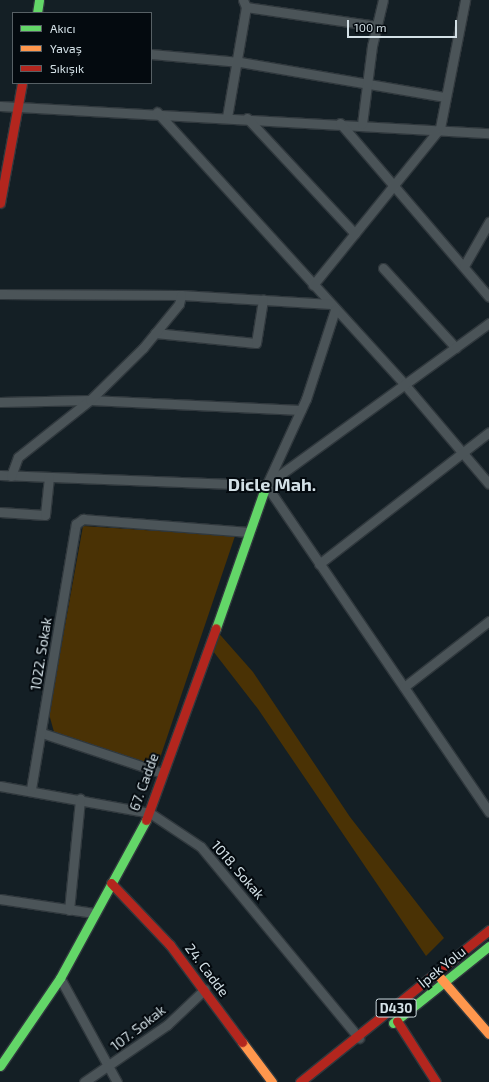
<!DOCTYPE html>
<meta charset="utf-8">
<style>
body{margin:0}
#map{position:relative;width:489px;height:1082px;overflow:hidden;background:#141f25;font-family:"Exo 2",sans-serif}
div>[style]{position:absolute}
.green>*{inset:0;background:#4a3205}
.roads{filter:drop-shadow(1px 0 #30383d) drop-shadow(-1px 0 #30383d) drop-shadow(0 1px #30383d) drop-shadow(0 -1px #30383d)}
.street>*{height:9px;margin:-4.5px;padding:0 4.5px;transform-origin:4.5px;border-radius:4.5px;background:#4b5458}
.fast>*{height:9px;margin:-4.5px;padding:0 4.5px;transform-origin:4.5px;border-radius:4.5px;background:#63d668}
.slow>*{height:9px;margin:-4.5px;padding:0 4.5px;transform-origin:4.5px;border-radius:4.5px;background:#ff974d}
.jam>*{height:9px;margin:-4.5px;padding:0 4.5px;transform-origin:4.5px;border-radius:4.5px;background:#b3261e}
span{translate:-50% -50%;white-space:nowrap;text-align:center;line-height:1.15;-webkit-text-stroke:4px #040a0f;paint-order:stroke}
.shield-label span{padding:1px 3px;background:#040a0f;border:1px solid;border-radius:3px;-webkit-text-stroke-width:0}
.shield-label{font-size:13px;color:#d3e0e6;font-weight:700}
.street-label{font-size:14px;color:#d3e0e6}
.district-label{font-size:18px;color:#d3e0e6;font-weight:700}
.legend{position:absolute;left:12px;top:12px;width:140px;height:72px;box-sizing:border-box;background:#040a0f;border:1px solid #576065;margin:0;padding:5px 7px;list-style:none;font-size:12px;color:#d3e0e6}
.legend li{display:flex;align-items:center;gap:8px;height:20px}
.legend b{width:20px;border:1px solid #576065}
.scale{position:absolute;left:347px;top:20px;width:110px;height:18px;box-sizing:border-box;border:2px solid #d3e0e6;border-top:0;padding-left:5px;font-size:12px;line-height:14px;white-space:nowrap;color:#d3e0e6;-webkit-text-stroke:3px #040a0f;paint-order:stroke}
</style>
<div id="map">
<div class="green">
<i style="clip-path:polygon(83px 526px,235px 536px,157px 767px,54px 732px,49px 714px)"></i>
<i style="clip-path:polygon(215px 629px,253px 672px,350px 817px,444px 938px,426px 956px,258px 709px,213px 651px)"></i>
</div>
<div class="roads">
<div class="street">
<i style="left:243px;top:0;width:8px;rotate:67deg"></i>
<i style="left:246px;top:7px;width:132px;rotate:8.3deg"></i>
<i style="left:151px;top:54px;width:89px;rotate:5.1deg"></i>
<i style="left:240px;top:62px;width:207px;rotate:9.7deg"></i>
<i style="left:0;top:106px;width:490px;rotate:3.2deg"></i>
<i style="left:157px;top:112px;width:370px;rotate:47.7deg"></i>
<i style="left:406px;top:386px;width:128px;rotate:49.7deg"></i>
<i style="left:227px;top:117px;width:112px;rotate:-80.2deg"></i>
<i style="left:247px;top:118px;width:158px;rotate:47deg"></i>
<i style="left:340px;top:123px;width:229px;rotate:49.4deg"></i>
<i style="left:362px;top:124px;width:79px;rotate:-82.7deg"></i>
<i style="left:372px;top:46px;width:47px;rotate:-76.6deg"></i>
<i style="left:464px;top:266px;width:51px;rotate:-60.4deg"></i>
<i style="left:383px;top:268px;width:108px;rotate:47.6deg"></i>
<i style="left:313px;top:285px;width:202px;rotate:-51deg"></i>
<i style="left:440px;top:128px;width:130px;rotate:-78.9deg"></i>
<i style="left:0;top:294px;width:181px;rotate:0.3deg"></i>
<i style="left:181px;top:295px;width:150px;rotate:3.4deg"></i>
<i style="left:155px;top:333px;width:101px;rotate:5.7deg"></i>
<i style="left:256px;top:343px;width:44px;rotate:-80.8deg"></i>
<i style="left:0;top:402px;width:90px;rotate:-1.3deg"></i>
<i style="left:90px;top:400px;width:211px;rotate:2.7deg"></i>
<i style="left:0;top:475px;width:266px;rotate:2.2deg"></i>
<i style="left:266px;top:485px;width:276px;rotate:-36deg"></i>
<i style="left:11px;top:476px;width:20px;rotate:-70deg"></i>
<i style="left:18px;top:457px;width:92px;rotate:-38.4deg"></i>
<i style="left:90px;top:400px;width:74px;rotate:-44.5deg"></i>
<i style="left:143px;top:348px;width:57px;rotate:-50.7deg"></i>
<i style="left:179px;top:304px;width:9px;rotate:-77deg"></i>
<i style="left:267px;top:484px;width:94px;rotate:-65.4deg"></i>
<i style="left:306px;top:399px;width:94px;rotate:-72deg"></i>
<i style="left:266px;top:485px;width:396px;rotate:55.7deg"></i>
<i style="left:0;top:512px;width:45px;rotate:3.8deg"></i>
<i style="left:45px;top:515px;width:38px;rotate:-84deg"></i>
<i style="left:319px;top:564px;width:215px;rotate:-37.8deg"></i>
<i style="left:404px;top:687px;width:108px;rotate:-37.8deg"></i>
<i style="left:42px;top:733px;width:126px;rotate:18.4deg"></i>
<i style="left:0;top:786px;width:152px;rotate:10.2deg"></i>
<i style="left:150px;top:813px;width:61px;rotate:33.7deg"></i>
<i style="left:201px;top:847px;width:248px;rotate:50.4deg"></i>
<i style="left:31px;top:789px;width:269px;rotate:-80.4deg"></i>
<i style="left:76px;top:524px;width:9px;rotate:-36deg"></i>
<i style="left:83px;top:519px;width:165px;rotate:4.5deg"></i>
<i style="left:0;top:899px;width:95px;rotate:8.5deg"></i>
<i style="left:69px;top:910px;width:112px;rotate:-84.3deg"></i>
<i style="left:60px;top:978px;width:119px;rotate:61.3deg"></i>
<i style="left:84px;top:1082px;width:101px;rotate:-34.5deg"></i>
<i style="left:167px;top:1025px;width:52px;rotate:-43.5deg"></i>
</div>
<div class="fast">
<i style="left:37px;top:13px;width:13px;rotate:-81deg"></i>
<i style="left:216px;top:628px;width:151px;rotate:-70.7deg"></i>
<i style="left:393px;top:1023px;width:123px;rotate:-38.7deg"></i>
<i style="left:0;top:1066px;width:107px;rotate:-55.7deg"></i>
<i style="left:60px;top:978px;width:180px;rotate:-61.4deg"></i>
</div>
<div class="slow">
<i style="left:438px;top:975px;width:78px;rotate:49.2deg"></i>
<i style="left:242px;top:1042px;width:50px;rotate:53.1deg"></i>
</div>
<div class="jam">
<i style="left:0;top:203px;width:122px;rotate:-79.6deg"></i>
<i style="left:146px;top:820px;width:204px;rotate:-70deg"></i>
<i style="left:111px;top:883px;width:86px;rotate:46.4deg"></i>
<i style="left:170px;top:945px;width:121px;rotate:53.4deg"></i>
<i style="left:397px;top:1021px;width:72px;rotate:57.4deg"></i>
<i style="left:300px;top:1082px;width:243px;rotate:-38.8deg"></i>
</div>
</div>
<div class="shield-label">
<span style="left:396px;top:1008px">D430</span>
</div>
<div class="street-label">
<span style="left:41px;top:654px;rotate:-81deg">1022. Sokak</span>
<span style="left:144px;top:782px;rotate:-70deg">67. Cadde</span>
<span style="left:238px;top:870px;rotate:49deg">1018. Sokak</span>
<span style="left:442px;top:967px;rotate:-39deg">İpek Yolu</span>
<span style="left:207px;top:970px;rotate:53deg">24. Cadde</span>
<span style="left:138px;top:1028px;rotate:-38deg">107. Sokak</span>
</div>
<div class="district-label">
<span style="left:272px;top:484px">Dicle Mah.</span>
</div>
<ul class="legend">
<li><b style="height:5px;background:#63d668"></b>Akıcı</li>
<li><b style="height:5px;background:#ff974d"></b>Yavaş</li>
<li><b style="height:5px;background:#b3261e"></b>Sıkışık</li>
</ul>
<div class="scale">100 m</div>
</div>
